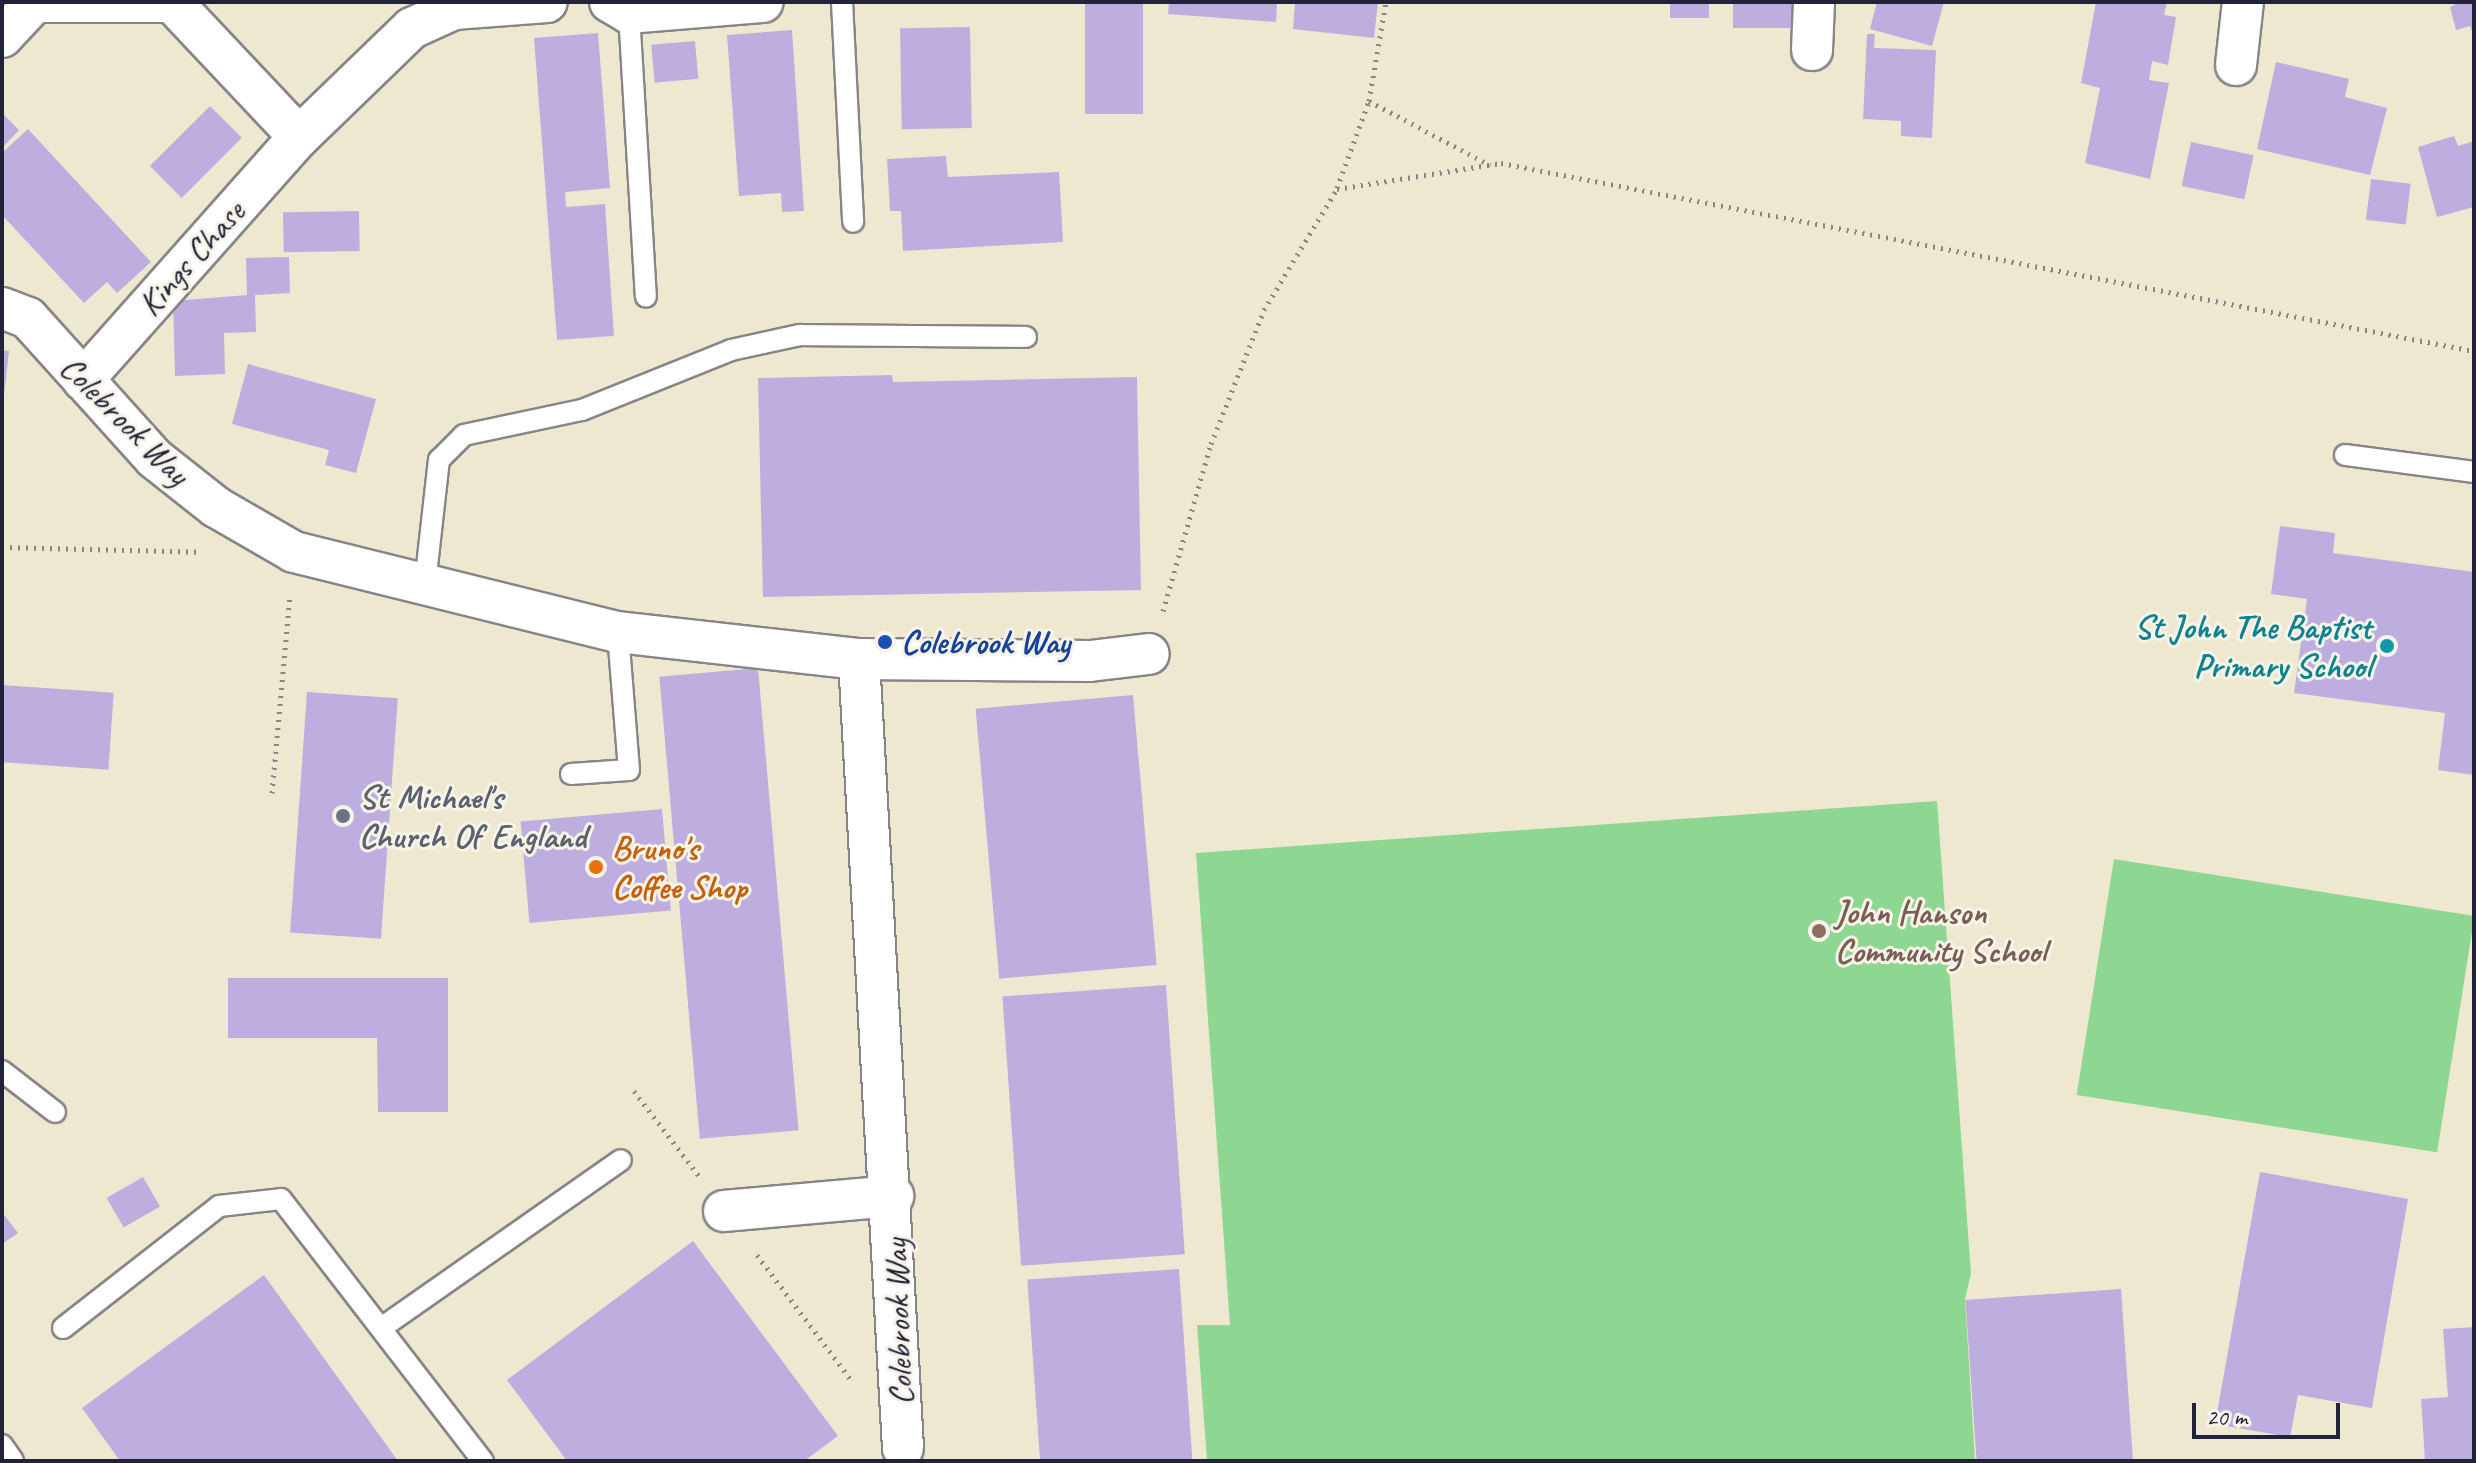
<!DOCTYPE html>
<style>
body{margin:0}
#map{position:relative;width:2476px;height:1463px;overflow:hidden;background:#efe8d0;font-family:Caveat,sans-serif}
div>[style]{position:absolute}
.green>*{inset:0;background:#8dd793;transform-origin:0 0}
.building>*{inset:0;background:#beaedf;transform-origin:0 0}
.path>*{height:5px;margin-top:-2.5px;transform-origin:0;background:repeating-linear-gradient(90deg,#888586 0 2px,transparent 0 8px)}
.roads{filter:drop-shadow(2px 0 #888586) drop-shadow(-2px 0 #888586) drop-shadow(0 2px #888586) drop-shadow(0 -2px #888586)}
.service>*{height:20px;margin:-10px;padding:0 10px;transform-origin:10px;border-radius:10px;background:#fff}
.minor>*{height:40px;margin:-20px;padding:0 20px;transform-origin:20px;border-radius:20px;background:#fff}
.dots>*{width:22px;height:22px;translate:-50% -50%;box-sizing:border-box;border:4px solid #f7f3e8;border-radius:50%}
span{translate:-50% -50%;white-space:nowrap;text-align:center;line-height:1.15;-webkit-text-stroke:6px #f7f3e8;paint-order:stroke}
.street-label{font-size:34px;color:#22223b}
.culture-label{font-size:34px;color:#0d838f;font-weight:700}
.right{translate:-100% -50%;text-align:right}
.transit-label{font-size:34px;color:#164399;font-weight:700}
.left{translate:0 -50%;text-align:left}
.worship-label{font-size:34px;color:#5b616d;font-weight:700}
.food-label{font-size:34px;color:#c56008;font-weight:700}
.education-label{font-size:34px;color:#785e54;font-weight:700}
.frame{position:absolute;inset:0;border:4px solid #22223b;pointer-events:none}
.scale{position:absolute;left:2192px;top:1403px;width:148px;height:36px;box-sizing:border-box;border:4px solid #22223b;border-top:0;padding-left:10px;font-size:24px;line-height:28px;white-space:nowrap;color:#22223b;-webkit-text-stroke:6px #f7f3e8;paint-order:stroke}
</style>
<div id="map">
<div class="green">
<i style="clip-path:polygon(1937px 801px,1971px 1274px,1965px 1299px,1975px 1461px,1207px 1461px,1197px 1325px,1230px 1325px,1196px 853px)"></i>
<i style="left:2114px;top:859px;width:365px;height:239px;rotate:9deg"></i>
</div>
<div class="building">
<i style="left:1085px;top:2px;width:58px;height:112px"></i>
<i style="clip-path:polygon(1169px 2px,1277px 2px,1276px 22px,1168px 14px)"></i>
<i style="clip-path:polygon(1295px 2px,1378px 2px,1374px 38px,1293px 29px)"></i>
<i style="left:1670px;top:2px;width:39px;height:16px"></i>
<i style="left:1733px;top:2px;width:64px;height:26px"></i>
<i style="clip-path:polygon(1877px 2px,1944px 2px,1932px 46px,1870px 29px)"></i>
<i style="clip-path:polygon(2096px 2px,2167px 2px,2164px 15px,2176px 17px,2168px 65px,2152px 61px,2149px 80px,2169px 83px,2150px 179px,2085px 163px,2100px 88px,2081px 83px)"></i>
<i style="clip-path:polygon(2460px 2px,2474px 2px,2474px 36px,2470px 26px,2456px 30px,2450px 7px)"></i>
<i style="left:970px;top:27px;width:101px;height:70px;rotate:89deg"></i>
<i style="clip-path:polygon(792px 30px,804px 211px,782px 212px,781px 193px,739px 196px,727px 35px)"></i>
<i style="clip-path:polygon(598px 33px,610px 188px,565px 192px,566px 207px,605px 204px,614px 336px,557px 340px,534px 38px)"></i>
<i style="clip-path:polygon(1867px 34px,1875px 34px,1874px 48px,1936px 50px,1932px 138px,1901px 136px,1901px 121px,1863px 119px)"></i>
<i style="left:695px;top:41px;width:38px;height:44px;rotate:85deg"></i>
<i style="clip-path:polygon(2276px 62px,2349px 79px,2345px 97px,2387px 108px,2370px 175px,2257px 149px)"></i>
<i style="left:210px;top:106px;width:45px;height:85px;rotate:45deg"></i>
<i style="clip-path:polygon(2px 113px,19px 130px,2px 148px)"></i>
<i style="clip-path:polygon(28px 129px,151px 262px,117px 293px,107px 282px,84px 303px,2px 215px,2px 153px)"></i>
<i style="clip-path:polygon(2454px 136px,2458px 146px,2474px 141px,2474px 207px,2437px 217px,2418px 147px)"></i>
<i style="left:2191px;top:142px;width:64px;height:45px;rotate:12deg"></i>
<i style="clip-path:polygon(946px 156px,948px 177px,1059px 172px,1063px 242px,903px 251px,901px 211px,890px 211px,887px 159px)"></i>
<i style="left:2371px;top:179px;width:40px;height:41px;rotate:7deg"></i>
<i style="left:359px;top:211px;width:40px;height:76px;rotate:89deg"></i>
<i style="clip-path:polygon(289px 257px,290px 293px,255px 295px,256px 332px,224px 333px,225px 374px,175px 376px,173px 301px,247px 295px,246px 258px)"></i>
<i style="clip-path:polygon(2px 350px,9px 351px,4px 395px,2px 395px)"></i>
<i style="clip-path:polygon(248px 364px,376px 399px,356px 473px,325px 465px,329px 450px,232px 424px)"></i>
<i style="clip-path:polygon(892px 375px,893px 382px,1137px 377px,1141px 590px,763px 597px,758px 378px)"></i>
<i style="clip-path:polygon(2280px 526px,2335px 533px,2333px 553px,2474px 572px,2474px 775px,2438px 770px,2445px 713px,2294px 693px,2307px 599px,2271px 594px)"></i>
<i style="left:758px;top:668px;width:464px;height:99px;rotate:85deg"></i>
<i style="left:2px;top:685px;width:112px;height:77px;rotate:4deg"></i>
<i style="left:307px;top:692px;width:91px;height:241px;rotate:4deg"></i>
<i style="left:1133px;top:695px;width:271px;height:158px;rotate:85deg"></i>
<i style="left:662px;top:809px;width:102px;height:142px;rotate:85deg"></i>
<i style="clip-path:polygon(228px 978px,448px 978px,448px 1112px,378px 1112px,377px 1038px,228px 1038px)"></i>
<i style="left:1166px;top:985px;width:270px;height:164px;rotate:86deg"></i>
<i style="clip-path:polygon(2260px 1172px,2408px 1199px,2372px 1408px,2298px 1395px,2290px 1437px,2215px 1424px)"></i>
<i style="left:143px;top:1177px;width:34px;height:42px;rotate:60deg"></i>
<i style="clip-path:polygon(2px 1212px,18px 1233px,2px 1244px)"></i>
<i style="clip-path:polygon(693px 1241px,838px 1436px,804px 1461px,567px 1461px,507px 1380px)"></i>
<i style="left:1179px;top:1269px;width:192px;height:152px;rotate:86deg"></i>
<i style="clip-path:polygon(264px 1275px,398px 1461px,120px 1461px,82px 1408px)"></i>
<i style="left:2121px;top:1289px;width:172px;height:156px;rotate:86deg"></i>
<i style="clip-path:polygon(2474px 1327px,2474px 1461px,2425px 1461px,2421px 1399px,2448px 1397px,2443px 1329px)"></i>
</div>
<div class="path">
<i style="left:1369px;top:101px;width:100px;rotate:-80.3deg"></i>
<i style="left:1337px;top:188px;width:93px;rotate:-69.8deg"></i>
<i style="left:1369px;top:101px;width:137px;rotate:27.9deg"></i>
<i style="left:2px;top:547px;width:198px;rotate:1.4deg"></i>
<i style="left:1163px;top:611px;width:174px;rotate:-74deg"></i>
<i style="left:1211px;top:444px;width:144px;rotate:-68.4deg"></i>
<i style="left:1264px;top:310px;width:141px;rotate:-58.9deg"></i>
<i style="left:1337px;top:189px;width:166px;rotate:-9deg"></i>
<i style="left:1501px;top:163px;width:991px;rotate:10.94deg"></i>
<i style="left:272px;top:793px;width:199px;rotate:-84.8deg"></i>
<i style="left:634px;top:1091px;width:107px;rotate:52.6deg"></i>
<i style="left:757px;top:1255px;width:158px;rotate:53deg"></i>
</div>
<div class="roads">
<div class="service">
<i style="left:842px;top:2px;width:220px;rotate:87.1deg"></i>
<i style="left:629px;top:13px;width:284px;rotate:86.6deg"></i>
<i style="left:2345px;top:455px;width:130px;rotate:7.5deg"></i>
<i style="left:425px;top:584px;width:125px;rotate:-83.6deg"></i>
<i style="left:439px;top:460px;width:35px;rotate:-45deg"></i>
<i style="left:464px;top:435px;width:121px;rotate:-12deg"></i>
<i style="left:582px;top:410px;width:161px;rotate:-21.9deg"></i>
<i style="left:731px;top:350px;width:71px;rotate:-12.3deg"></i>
<i style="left:800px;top:335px;width:226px;rotate:0.5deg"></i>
<i style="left:571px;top:774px;width:58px;rotate:-3.9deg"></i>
<i style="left:629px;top:770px;width:138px;rotate:-94.6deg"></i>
<i style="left:2px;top:1071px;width:67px;rotate:37.7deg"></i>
<i style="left:384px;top:1326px;width:289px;rotate:-35deg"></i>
<i style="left:63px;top:1328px;width:198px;rotate:-38deg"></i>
<i style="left:219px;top:1206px;width:62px;rotate:-6.4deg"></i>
<i style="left:281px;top:1199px;width:331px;rotate:52.4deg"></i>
<i style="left:2px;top:1445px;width:19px;rotate:55deg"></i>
</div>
<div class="minor">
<i style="left:32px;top:2px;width:140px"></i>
<i style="left:172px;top:2px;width:185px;rotate:46.7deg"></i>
<i style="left:610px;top:2px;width:22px;rotate:30deg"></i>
<i style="left:629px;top:13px;width:134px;rotate:-4.7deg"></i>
<i style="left:2px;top:37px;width:44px;rotate:-46.8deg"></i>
<i style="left:1812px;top:50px;width:48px;rotate:-87.6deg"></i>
<i style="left:2236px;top:65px;width:63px;rotate:-83.7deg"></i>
<i style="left:2px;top:308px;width:28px;rotate:21deg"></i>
<i style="left:28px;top:318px;width:188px;rotate:48deg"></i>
<i style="left:154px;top:458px;width:79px;rotate:38.3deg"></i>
<i style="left:216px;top:507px;width:90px;rotate:30deg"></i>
<i style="left:294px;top:552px;width:334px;rotate:13.9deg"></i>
<i style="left:618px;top:632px;width:243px;rotate:6.4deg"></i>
<i style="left:859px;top:659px;width:790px;rotate:86.81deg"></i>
<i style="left:83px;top:380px;width:325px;rotate:-48.4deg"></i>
<i style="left:299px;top:137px;width:157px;rotate:-44deg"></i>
<i style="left:412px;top:28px;width:46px;rotate:-24.3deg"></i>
<i style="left:454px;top:9px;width:93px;rotate:-4.3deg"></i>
<i style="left:859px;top:659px;width:231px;rotate:0.5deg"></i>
<i style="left:1090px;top:661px;width:59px;rotate:-6.8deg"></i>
<i style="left:724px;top:1211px;width:170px;rotate:-5.1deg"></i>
</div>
</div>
<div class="dots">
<i style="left:885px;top:642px;background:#1a4fb4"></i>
<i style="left:2387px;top:646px;background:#0f9aa8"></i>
<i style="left:343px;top:816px;background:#6b7280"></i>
<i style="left:596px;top:867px;background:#e8710a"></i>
<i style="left:1819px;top:931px;background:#8d6e63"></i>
</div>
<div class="street-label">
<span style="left:191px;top:258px;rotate:-48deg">Kings Chase</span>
<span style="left:125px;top:420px;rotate:45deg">Colebrook Way</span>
<span style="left:898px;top:1322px;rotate:-92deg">Colebrook Way</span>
</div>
<div class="culture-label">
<span class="right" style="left:2371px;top:646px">St John The Baptist<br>Primary School</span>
</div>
<div class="transit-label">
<span class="left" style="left:901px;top:642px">Colebrook Way</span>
</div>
<div class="worship-label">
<span class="left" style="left:359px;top:816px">St Michael's<br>Church Of England</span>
</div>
<div class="food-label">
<span class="left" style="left:612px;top:867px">Bruno's<br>Coffee Shop</span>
</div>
<div class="education-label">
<span class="left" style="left:1835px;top:931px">John Hanson<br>Community School</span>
</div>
<div class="frame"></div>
<div class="scale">20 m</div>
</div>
